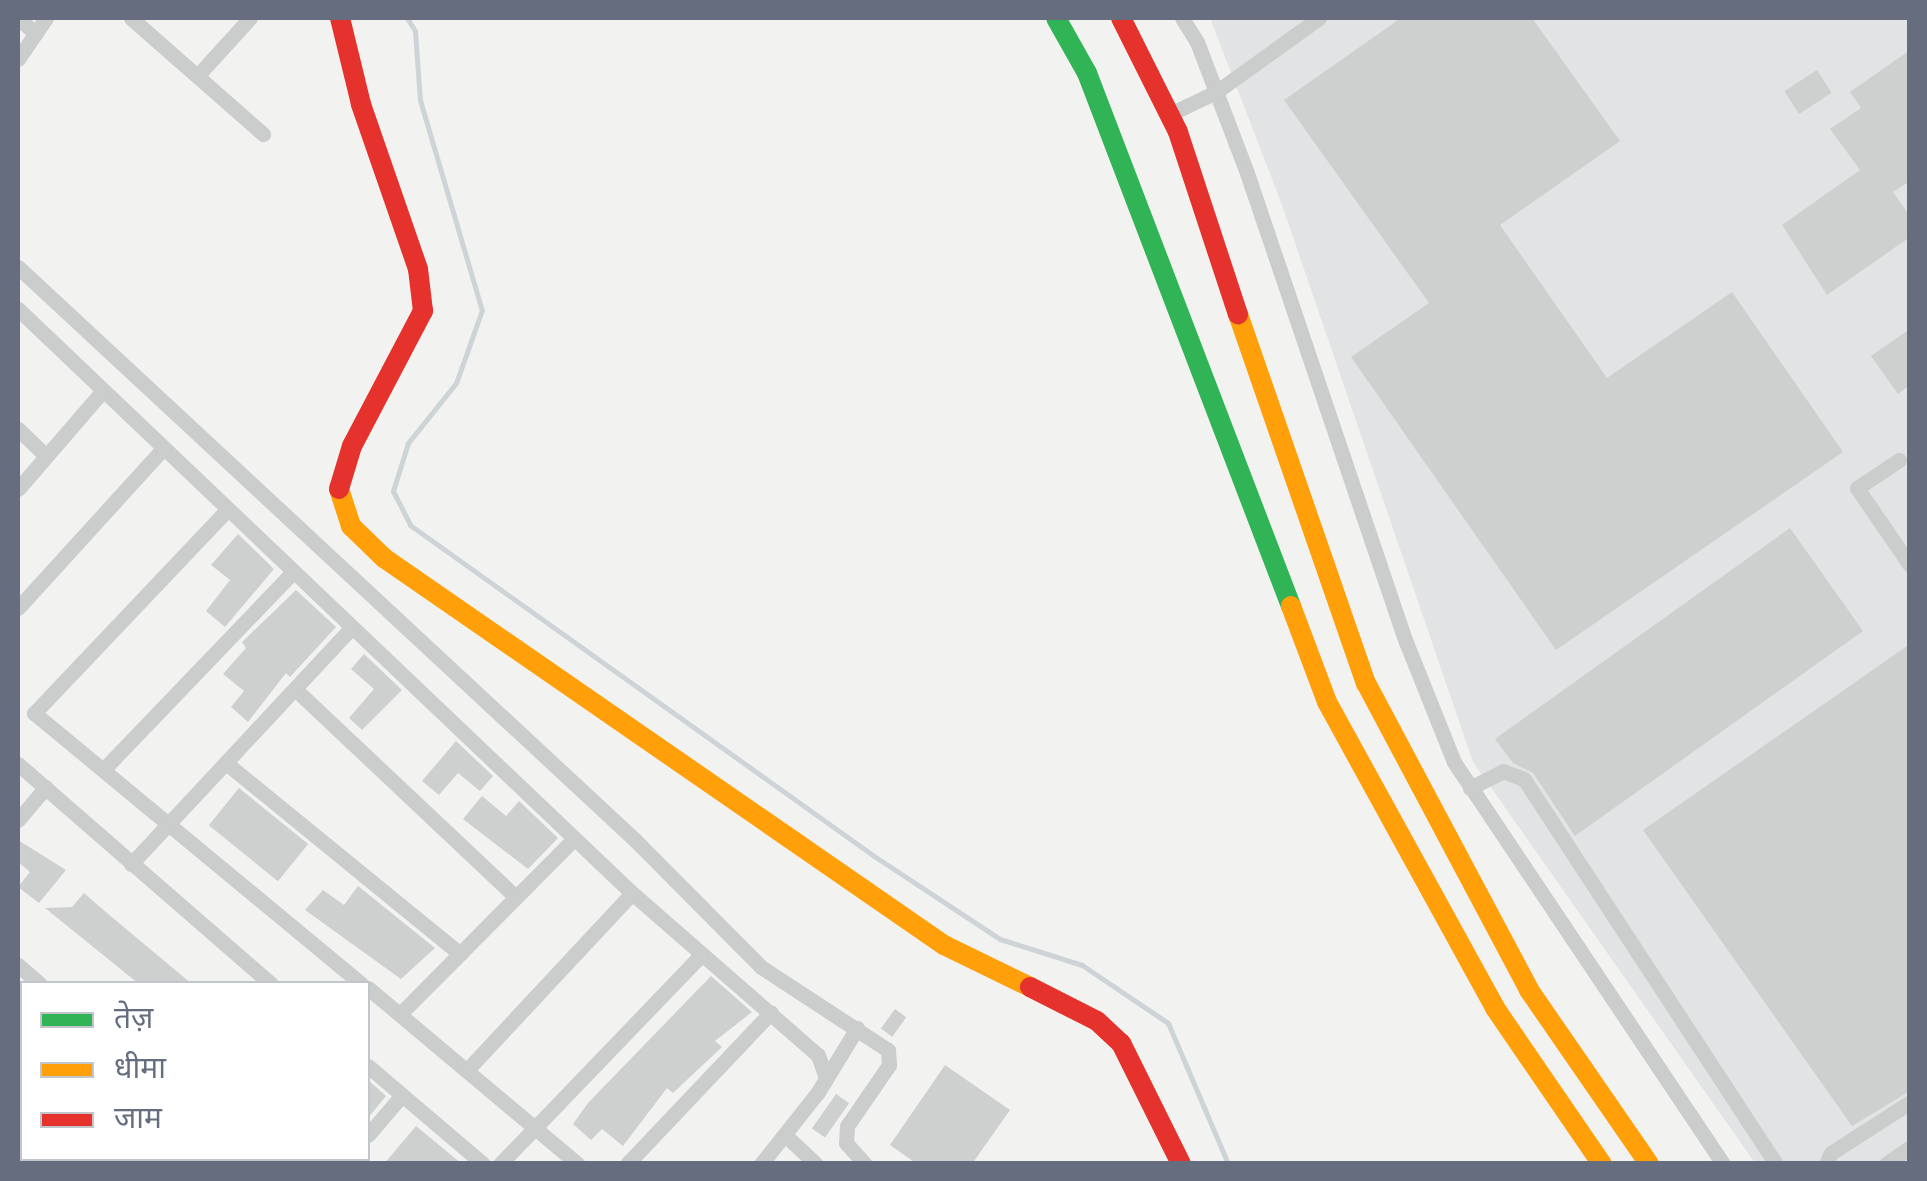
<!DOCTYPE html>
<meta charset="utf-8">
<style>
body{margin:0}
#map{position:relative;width:1927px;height:1181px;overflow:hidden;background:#f2f3f1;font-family:"DejaVu Sans","Noto Sans Devanagari",sans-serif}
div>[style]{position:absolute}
.built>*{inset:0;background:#e2e3e4}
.stream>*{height:5px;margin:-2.5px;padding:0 2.5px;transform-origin:2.5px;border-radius:2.5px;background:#ced3d7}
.building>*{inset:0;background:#cecfcf;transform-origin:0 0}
.street>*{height:15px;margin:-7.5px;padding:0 7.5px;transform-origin:7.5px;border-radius:7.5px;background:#cbcccc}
.fast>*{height:20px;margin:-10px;padding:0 10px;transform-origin:10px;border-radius:10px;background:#30b455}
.slow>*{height:20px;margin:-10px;padding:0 10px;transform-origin:10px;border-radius:10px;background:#ff9f0a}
.jam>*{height:20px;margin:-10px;padding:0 10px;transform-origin:10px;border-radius:10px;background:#e5322d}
span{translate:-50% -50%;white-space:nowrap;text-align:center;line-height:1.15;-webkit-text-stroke:10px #fff;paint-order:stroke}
.frame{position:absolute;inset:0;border:20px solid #656d7f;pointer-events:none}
.legend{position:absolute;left:20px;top:981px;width:350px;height:180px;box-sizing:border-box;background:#fff;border:2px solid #c1c5cc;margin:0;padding:12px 18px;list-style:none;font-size:30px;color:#656d7f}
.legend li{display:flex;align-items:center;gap:20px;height:50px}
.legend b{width:50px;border:2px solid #c1c5cc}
</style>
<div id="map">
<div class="built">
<i style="clip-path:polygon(1210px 18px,1909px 18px,1909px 1163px,1755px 1163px,1473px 762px,1282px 205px)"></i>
</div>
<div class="stream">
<i style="left:407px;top:18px;width:15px;rotate:58deg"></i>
<i style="left:415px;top:31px;width:69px;rotate:85.9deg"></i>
<i style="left:420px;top:100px;width:219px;rotate:73.6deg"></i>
<i style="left:482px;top:310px;width:77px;rotate:109.6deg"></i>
<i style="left:456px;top:383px;width:77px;rotate:128.7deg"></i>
<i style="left:408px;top:443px;width:50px;rotate:107.4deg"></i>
<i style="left:393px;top:491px;width:38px;rotate:63deg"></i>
<i style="left:410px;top:525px;width:570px;rotate:35.5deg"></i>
<i style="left:874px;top:856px;width:151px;rotate:33.4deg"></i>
<i style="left:1000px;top:939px;width:86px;rotate:17.6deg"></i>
<i style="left:1082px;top:965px;width:104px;rotate:34deg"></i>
<i style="left:1168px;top:1023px;width:153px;rotate:66.9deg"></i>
</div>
<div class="building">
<i style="clip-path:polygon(1401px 18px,1532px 18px,1620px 141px,1500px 225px,1607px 378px,1732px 292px,1843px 452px,1556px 650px,1351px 357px,1429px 303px,1284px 100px)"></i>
<i style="clip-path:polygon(1910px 50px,1910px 181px,1893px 192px,1910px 216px,1910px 237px,1827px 295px,1782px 225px,1860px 170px,1830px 129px,1861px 108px,1850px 92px)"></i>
<i style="left:1817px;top:70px;width:27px;height:39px;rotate:57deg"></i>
<i style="clip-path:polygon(1910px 329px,1910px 385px,1898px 394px,1871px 356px)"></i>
<i style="clip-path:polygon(1790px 528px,1863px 631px,1575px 836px,1533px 773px,1513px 763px,1495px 739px)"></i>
<i style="clip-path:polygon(238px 534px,274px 569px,225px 627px,206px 611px,230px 580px,211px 565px)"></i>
<i style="clip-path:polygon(296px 590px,336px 627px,290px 677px,286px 673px,248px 722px,231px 707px,244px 691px,223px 674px,246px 648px,242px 642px)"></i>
<i style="clip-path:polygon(1910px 644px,1910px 1091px,1852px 1126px,1643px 830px)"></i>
<i style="clip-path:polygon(364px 654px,402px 690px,362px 730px,349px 718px,374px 689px,351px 669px)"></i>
<i style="clip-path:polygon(456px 741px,493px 776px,480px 791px,458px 773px,439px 795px,422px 781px)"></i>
<i style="left:239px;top:788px;width:89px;height:48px;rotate:39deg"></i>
<i style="clip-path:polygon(482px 796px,506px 816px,519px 801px,558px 838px,528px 869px,463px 819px)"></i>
<i style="clip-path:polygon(18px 840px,66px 870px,39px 903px,18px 887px,30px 872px,18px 862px)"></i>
<i style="clip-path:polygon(358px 886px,435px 948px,401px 979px,305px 910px,323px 890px,344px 905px)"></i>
<i style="clip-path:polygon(84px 893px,101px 908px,192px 984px,139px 984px,45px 908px,72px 907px)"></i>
<i style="clip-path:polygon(711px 976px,752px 1012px,715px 1041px,722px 1047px,673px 1093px,667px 1088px,623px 1146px,602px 1129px,591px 1140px,573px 1124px,588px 1103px)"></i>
<i style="left:895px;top:1009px;width:14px;height:24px;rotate:36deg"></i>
<i style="clip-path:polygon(945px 1065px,1010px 1110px,972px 1164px,917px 1164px,890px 1145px)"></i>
<i style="clip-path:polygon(368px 1080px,386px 1096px,368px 1118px)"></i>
<i style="left:836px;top:1094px;width:16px;height:42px;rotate:35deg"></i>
<i style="clip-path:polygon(416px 1126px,462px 1164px,384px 1164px)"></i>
</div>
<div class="street">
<i style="left:18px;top:18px;width:23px;rotate:41deg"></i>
<i style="left:131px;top:18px;width:176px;rotate:41.3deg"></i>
<i style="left:1182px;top:18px;width:28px;rotate:58deg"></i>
<i style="left:1197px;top:42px;width:140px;rotate:69.1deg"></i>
<i style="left:1247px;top:173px;width:495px;rotate:71.3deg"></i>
<i style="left:1406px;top:642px;width:129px;rotate:68.2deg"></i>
<i style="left:1454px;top:762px;width:484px;rotate:56.2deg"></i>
<i style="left:18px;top:59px;width:50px;rotate:-55.7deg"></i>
<i style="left:199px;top:74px;width:76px;rotate:-47.7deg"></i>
<i style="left:1170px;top:114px;width:51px;rotate:-25.6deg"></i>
<i style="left:1216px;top:92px;width:127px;rotate:-35.7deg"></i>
<i style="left:18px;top:267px;width:842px;rotate:42.88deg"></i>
<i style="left:635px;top:840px;width:179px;rotate:45.2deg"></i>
<i style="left:761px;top:967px;width:152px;rotate:33.2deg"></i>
<i style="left:888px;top:1050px;width:15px;rotate:86deg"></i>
<i style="left:889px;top:1065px;width:74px;rotate:124.5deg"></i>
<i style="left:847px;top:1126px;width:17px;rotate:93deg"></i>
<i style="left:846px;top:1143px;width:28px;rotate:48deg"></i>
<i style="left:18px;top:309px;width:847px;rotate:43.57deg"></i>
<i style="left:632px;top:893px;width:247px;rotate:41.1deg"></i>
<i style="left:818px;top:1055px;width:21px;rotate:71deg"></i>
<i style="left:18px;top:429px;width:37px;rotate:44deg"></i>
<i style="left:1899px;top:460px;width:50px;rotate:146.3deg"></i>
<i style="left:1857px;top:488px;width:93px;rotate:55.5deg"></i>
<i style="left:18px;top:489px;width:127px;rotate:-49.2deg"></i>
<i style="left:226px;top:511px;width:279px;rotate:133.5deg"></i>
<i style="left:34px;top:713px;width:425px;rotate:39.6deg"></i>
<i style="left:18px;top:608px;width:214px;rotate:-47.7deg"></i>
<i style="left:295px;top:689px;width:303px;rotate:43.3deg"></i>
<i style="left:226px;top:763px;width:302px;rotate:39.2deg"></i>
<i style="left:18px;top:764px;width:335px;rotate:41deg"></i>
<i style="left:103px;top:770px;width:273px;rotate:-46.2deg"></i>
<i style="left:1470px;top:788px;width:37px;rotate:-27deg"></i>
<i style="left:1503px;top:771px;width:22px;rotate:21deg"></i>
<i style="left:1524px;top:779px;width:460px;rotate:56.8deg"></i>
<i style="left:18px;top:820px;width:43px;rotate:-49.7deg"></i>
<i style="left:131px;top:864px;width:323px;rotate:-47deg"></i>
<i style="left:18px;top:965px;width:29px;rotate:41deg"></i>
<i style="left:368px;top:988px;width:274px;rotate:40deg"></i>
<i style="left:400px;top:1014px;width:247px;rotate:-45.2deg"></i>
<i style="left:368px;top:1066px;width:151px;rotate:40.4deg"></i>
<i style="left:467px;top:1070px;width:242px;rotate:-47deg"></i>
<i style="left:368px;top:1135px;width:52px;rotate:-49.6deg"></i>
<i style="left:785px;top:1135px;width:42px;rotate:43.1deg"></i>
<i style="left:180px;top:1164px;width:7px;rotate:-56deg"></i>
<i style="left:343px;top:1164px;width:7px;rotate:-56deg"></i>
<i style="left:500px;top:1164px;width:291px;rotate:-46.1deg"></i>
<i style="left:627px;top:1164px;width:209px;rotate:-46.5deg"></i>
<i style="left:761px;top:1164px;width:92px;rotate:-51.6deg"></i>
<i style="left:818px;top:1092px;width:75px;rotate:-58.6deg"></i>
<i style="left:1826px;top:1164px;width:12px;rotate:-66deg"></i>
<i style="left:1831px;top:1153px;width:94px;rotate:-32.8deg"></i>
<i style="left:1886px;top:1164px;width:29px;rotate:-35deg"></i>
</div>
<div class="fast">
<i style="left:1056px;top:18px;width:63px;rotate:60.6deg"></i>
<i style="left:1087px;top:73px;width:571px;rotate:69.06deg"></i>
</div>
<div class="slow">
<i style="left:1238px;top:314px;width:391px;rotate:70.9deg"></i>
<i style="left:1366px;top:683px;width:348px;rotate:62deg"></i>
<i style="left:1529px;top:990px;width:211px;rotate:55.4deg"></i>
<i style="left:339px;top:489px;width:39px;rotate:72deg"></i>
<i style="left:351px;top:526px;width:46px;rotate:44.1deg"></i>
<i style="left:384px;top:558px;width:681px;rotate:34.65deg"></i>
<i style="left:944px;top:945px;width:96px;rotate:26deg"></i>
<i style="left:1291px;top:606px;width:103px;rotate:69.4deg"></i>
<i style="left:1327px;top:702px;width:349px;rotate:61.2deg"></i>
<i style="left:1495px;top:1008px;width:189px;rotate:55.6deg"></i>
</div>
<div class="jam">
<i style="left:1121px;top:18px;width:127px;rotate:63.4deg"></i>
<i style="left:1178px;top:132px;width:192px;rotate:71.8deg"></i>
<i style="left:339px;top:489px;width:45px;rotate:-73.2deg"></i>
<i style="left:352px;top:446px;width:153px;rotate:-62.3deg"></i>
<i style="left:423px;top:311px;width:42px;rotate:-96.8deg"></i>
<i style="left:418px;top:269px;width:175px;rotate:-109.1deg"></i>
<i style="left:361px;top:104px;width:89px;rotate:-103.7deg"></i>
<i style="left:1030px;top:987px;width:75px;rotate:26.9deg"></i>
<i style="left:1097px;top:1021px;width:33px;rotate:43deg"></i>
<i style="left:1121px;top:1043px;width:135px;rotate:63.6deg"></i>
</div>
<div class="frame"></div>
<ul class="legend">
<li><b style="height:12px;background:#30b455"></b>तेज़</li>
<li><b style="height:12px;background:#ff9f0a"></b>धीमा</li>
<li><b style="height:12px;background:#e5322d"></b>जाम</li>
</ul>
</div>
